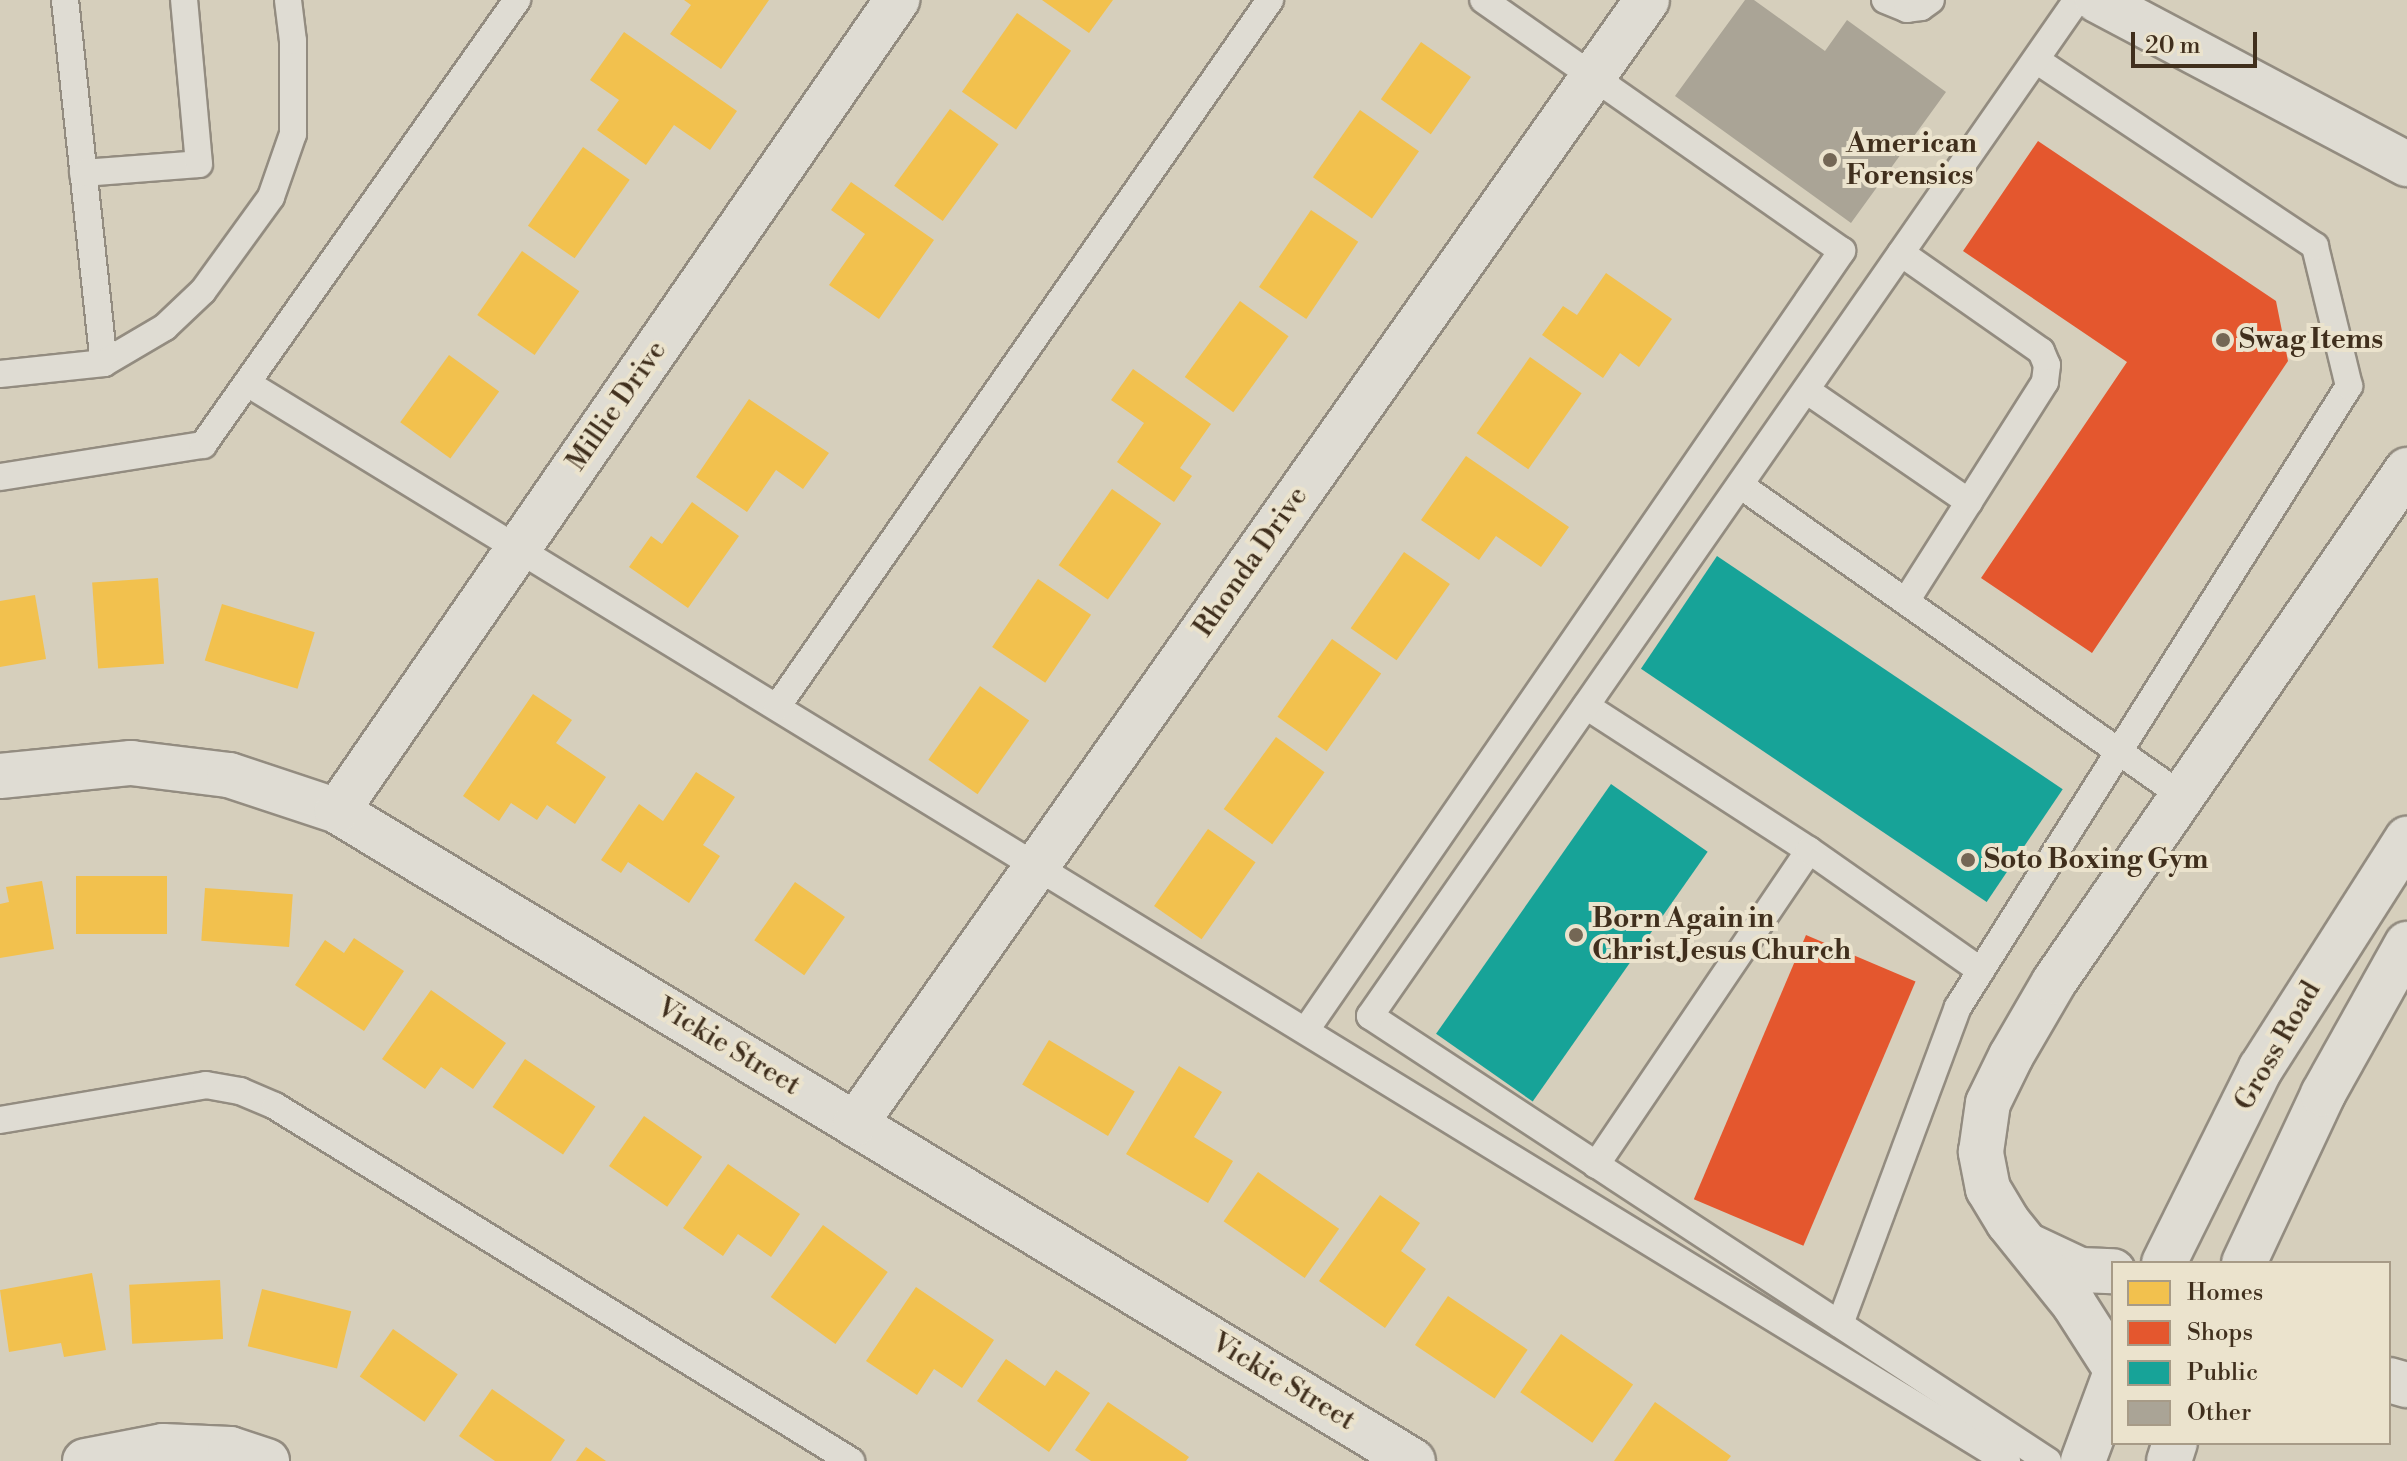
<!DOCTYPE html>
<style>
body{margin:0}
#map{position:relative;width:2407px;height:1461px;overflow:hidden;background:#d6cfbc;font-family:"Libre Bodoni",serif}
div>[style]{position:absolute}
.homes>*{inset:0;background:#f2c14e;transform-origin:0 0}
.shops>*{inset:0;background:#e4572e;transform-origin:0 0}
.public>*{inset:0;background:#17a398;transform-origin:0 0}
.building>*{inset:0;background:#aaa496}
.roads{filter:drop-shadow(2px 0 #938c80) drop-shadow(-2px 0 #938c80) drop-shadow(0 2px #938c80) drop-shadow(0 -2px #938c80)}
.lane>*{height:26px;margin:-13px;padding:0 13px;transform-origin:13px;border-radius:13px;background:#dfdcd3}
.street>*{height:44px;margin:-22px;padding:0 22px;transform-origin:22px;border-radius:22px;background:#dfdcd3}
.secondary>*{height:44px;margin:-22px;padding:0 22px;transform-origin:22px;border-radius:22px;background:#dfdcd3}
.dots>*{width:22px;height:22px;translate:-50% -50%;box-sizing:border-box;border:4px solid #ebe3cd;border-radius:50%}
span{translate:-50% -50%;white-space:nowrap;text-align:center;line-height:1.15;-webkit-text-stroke:8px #ebe3cd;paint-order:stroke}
.poi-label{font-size:28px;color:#402f1d;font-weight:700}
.left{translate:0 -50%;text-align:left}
.street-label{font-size:28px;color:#402f1d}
.legend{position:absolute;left:2111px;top:1261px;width:280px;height:184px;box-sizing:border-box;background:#ebe3cd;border:2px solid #a79b87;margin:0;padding:10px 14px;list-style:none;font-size:24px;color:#402f1d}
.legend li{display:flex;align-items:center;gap:16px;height:40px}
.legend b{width:40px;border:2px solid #a79b87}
.scale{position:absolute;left:2131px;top:32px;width:126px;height:36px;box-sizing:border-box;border:4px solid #402f1d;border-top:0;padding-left:10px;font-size:24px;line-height:28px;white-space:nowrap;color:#402f1d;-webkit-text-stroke:6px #ebe3cd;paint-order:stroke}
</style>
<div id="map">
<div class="homes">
<i style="clip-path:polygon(684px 0,769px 0,721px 69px,670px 34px,691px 5px)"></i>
<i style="clip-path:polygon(1042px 0,1113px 0,1089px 33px)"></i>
<i style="left:1017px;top:13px;width:66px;height:96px;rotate:35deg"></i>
<i style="clip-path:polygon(624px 32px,737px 111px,710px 150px,674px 125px,646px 165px,597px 130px,619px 100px,590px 80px)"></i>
<i style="left:1421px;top:42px;width:61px;height:70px;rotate:35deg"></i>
<i style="left:950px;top:109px;width:60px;height:95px;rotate:36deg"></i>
<i style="left:1360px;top:110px;width:72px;height:82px;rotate:35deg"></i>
<i style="left:583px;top:147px;width:57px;height:96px;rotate:35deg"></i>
<i style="clip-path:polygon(851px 182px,934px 240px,879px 319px,829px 285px,865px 234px,831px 210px)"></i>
<i style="left:1311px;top:210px;width:57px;height:93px;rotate:34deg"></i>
<i style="left:522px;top:251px;width:70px;height:78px;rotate:35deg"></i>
<i style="clip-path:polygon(1606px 273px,1672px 319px,1639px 367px,1620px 353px,1603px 378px,1542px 335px,1563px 306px,1577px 315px)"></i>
<i style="left:1240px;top:301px;width:60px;height:94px;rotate:36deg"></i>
<i style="left:449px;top:355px;width:62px;height:83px;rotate:36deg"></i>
<i style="left:1530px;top:357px;width:63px;height:93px;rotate:35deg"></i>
<i style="clip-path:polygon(1133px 369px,1211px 424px,1180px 468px,1192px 476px,1174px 502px,1117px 462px,1144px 423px,1111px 400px)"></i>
<i style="clip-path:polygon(749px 399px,829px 453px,803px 489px,776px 470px,747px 512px,696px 477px)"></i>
<i style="clip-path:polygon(1466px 456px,1569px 527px,1541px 567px,1496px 536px,1479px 560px,1421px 520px)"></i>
<i style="left:1112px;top:489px;width:60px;height:93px;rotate:35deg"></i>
<i style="clip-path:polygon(692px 502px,739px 536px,688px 608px,629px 567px,651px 536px,662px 544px)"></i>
<i style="left:1404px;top:552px;width:56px;height:93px;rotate:35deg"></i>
<i style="left:158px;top:578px;width:86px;height:66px;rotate:86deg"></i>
<i style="left:1038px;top:579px;width:64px;height:82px;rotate:34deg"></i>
<i style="clip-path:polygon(35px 595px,46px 659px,0 667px,0 601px)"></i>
<i style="left:222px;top:604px;width:97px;height:59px;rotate:17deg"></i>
<i style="left:1332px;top:639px;width:60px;height:95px;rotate:35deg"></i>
<i style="left:980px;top:686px;width:60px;height:90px;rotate:35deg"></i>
<i style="clip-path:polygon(533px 694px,572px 720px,556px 743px,606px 777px,575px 824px,547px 805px,537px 820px,511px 803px,499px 821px,463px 796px)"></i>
<i style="left:1276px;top:737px;width:60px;height:89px;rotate:36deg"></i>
<i style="clip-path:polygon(696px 772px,735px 797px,703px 845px,720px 856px,689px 903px,628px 862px,621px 873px,601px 860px,639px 804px,663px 821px)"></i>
<i style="left:1208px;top:829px;width:58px;height:94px;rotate:35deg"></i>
<i style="left:76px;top:876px;width:91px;height:58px"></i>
<i style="clip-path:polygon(42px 881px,54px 949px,0 958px,0 904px,9px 902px,6px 887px)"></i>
<i style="left:795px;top:882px;width:61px;height:71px;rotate:35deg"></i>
<i style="left:205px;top:888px;width:88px;height:53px;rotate:4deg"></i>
<i style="clip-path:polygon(354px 938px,404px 971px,364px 1031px,295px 985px,325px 940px,344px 953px)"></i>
<i style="clip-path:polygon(431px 990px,506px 1043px,473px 1089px,441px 1067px,425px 1089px,382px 1059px)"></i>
<i style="left:1049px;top:1040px;width:100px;height:52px;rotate:31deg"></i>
<i style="left:525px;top:1059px;width:85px;height:58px;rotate:34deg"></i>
<i style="clip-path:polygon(1179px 1066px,1222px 1092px,1194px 1137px,1233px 1161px,1208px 1203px,1126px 1154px)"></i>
<i style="left:644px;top:1116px;width:71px;height:61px;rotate:35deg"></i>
<i style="clip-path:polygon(728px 1164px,800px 1214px,771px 1257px,738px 1234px,723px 1256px,683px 1228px)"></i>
<i style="left:1258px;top:1172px;width:99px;height:60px;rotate:35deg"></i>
<i style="clip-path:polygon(1380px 1195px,1420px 1223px,1401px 1251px,1426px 1269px,1385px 1328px,1319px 1281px)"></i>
<i style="left:823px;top:1225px;width:80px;height:89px;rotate:36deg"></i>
<i style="clip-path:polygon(92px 1273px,106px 1350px,64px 1357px,61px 1343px,9px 1352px,0 1290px)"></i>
<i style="left:220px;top:1280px;width:59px;height:91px;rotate:87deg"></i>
<i style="clip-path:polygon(916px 1287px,994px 1340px,962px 1388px,934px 1369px,917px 1395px,866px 1361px)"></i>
<i style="left:262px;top:1289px;width:92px;height:59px;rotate:14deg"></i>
<i style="left:1448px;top:1296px;width:96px;height:59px;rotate:34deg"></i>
<i style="left:393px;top:1329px;width:79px;height:58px;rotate:35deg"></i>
<i style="left:1561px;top:1334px;width:88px;height:71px;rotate:35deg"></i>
<i style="clip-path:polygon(1006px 1359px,1045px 1386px,1056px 1370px,1090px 1393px,1049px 1452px,977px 1401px)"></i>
<i style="clip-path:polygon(492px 1389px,565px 1440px,551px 1461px,495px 1461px,459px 1436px)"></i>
<i style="clip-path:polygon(1108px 1402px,1189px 1457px,1186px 1461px,1091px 1461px,1075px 1450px)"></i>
<i style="clip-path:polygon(1655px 1402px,1731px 1456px,1727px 1461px,1614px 1461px)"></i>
<i style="clip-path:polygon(586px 1447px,606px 1461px,576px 1461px)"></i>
</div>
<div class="shops">
<i style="clip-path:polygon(2038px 141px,2276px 301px,2288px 361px,2092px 653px,1981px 578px,2127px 362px,1963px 251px)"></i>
<i style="left:1806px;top:935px;width:119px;height:287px;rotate:23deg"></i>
</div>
<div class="public">
<i style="left:1717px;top:556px;width:417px;height:136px;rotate:34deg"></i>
<i style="left:1611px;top:784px;width:118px;height:305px;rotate:35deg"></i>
</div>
<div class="building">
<i style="clip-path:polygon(1745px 0,1754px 0,1825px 51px,1847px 20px,1946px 92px,1851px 223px,1675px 96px)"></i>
</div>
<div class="roads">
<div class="lane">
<i style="left:65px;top:0;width:365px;rotate:83.9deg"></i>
<i style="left:104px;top:363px;width:71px;rotate:-30.5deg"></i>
<i style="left:165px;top:327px;width:52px;rotate:-43.5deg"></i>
<i style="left:203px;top:291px;width:116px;rotate:-54.1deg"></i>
<i style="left:271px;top:197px;width:67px;rotate:-70.8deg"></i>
<i style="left:293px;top:134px;width:93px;rotate:-90deg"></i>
<i style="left:293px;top:41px;width:41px;rotate:-97deg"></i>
<i style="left:1885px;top:0;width:24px;rotate:22deg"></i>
<i style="left:1907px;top:9px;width:14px;rotate:-8deg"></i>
<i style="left:1921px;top:7px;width:12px;rotate:-35deg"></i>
<i style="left:83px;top:173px;width:116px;rotate:-4.4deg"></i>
<i style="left:199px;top:164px;width:165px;rotate:-95.2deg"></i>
<i style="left:1901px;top:253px;width:171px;rotate:35deg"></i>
<i style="left:2041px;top:351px;width:15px;rotate:67deg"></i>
<i style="left:2047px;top:365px;width:17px;rotate:97deg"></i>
<i style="left:2045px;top:382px;width:259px;rotate:122.4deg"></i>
<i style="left:0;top:374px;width:105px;rotate:-6deg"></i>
<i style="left:247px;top:383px;width:2064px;rotate:31.49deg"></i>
<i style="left:1806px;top:390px;width:198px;rotate:34.5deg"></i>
<i style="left:0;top:477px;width:206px;rotate:-9deg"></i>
<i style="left:203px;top:445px;width:545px;rotate:-54.79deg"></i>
<i style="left:1740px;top:485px;width:540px;rotate:35.13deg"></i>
<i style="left:1586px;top:706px;width:265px;rotate:32.9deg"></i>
<i style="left:777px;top:707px;width:862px;rotate:-55.11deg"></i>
<i style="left:1306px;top:1030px;width:946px;rotate:-55.47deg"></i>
<i style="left:1842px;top:251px;width:438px;rotate:-145deg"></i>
<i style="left:0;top:1120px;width:209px;rotate:-9.6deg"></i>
<i style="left:206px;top:1085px;width:35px;rotate:10deg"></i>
<i style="left:240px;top:1091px;width:38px;rotate:23deg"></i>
<i style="left:275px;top:1106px;width:677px;rotate:31.65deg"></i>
<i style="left:1596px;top:1165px;width:380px;rotate:-55.9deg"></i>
<i style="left:1809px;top:850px;width:210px;rotate:35.1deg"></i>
<i style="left:1840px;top:1324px;width:338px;rotate:-69.6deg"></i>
<i style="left:1958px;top:1007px;width:734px;rotate:-57.8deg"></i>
<i style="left:2349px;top:386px;width:144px;rotate:-103.7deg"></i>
<i style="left:2315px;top:246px;width:335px;rotate:-146.3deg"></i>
<i style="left:2048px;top:1461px;width:811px;rotate:-146.72deg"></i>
<i style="left:1370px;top:1016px;width:1238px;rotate:-55.17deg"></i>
</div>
<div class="street">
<i style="left:0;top:776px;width:132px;rotate:-5.7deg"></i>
<i style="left:131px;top:763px;width:99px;rotate:7deg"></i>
<i style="left:229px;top:775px;width:114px;rotate:18.4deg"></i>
<i style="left:337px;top:811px;width:1257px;rotate:31.14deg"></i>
<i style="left:337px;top:811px;width:986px;rotate:-55.37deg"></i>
<i style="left:855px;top:1124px;width:1375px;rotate:-54.83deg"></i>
<i style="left:85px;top:1461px;width:79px;rotate:-10.9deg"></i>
<i style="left:163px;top:1446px;width:67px;rotate:2.6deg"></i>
<i style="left:230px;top:1449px;width:39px;rotate:18deg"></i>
</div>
<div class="secondary">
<i style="left:2097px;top:0;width:351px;rotate:27.9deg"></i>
<i style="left:2031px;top:1247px;width:54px;rotate:25.1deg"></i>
<i style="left:2080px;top:1270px;width:33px;rotate:2deg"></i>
<i style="left:2164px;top:1263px;width:218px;rotate:-63.6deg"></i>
<i style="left:2261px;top:1068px;width:272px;rotate:-57.5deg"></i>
<i style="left:2244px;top:1263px;width:187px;rotate:-64.9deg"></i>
<i style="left:2323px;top:1094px;width:172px;rotate:-60.8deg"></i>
<i style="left:2113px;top:1365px;width:72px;rotate:-122.6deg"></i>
<i style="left:2074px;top:1304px;width:105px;rotate:-128.8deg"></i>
<i style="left:2008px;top:1222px;width:39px;rotate:-121deg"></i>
<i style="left:1988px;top:1189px;width:38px;rotate:-101deg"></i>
<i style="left:1981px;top:1152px;width:49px;rotate:-81.9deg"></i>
<i style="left:1988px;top:1103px;width:52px;rotate:-63.9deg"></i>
<i style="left:2011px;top:1056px;width:86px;rotate:-59.8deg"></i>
<i style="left:2054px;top:982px;width:622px;rotate:-55.42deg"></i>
<i style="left:2389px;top:1380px;width:19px;rotate:16deg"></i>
<i style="left:2083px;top:1461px;width:86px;rotate:-69.7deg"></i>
<i style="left:2169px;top:1461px;width:19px;rotate:-72deg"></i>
</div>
</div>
<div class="dots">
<i style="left:1830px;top:160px;background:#746755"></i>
<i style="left:2223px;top:340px;background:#746755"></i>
<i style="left:1968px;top:860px;background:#746755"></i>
<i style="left:1576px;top:935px;background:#746755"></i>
</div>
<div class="poi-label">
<span class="left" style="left:1846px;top:160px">American<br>Forensics</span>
<span class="left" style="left:2239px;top:340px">Swag Items</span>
<span class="left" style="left:1984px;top:860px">Soto Boxing Gym</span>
<span class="left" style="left:1592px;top:935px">Born Again in<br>Christ Jesus Church</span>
</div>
<div class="street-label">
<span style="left:617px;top:406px;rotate:-55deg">Millie Drive</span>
<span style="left:1251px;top:562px;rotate:-55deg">Rhonda Drive</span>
<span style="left:2278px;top:1046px;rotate:-60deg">Gross Road</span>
<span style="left:728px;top:1047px;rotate:31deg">Vickie Street</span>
<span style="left:1283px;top:1382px;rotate:31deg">Vickie Street</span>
</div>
<ul class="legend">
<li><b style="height:22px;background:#f2c14e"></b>Homes</li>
<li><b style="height:22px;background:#e4572e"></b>Shops</li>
<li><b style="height:22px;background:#17a398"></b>Public</li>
<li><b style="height:22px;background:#aaa496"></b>Other</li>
</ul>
<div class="scale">20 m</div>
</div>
